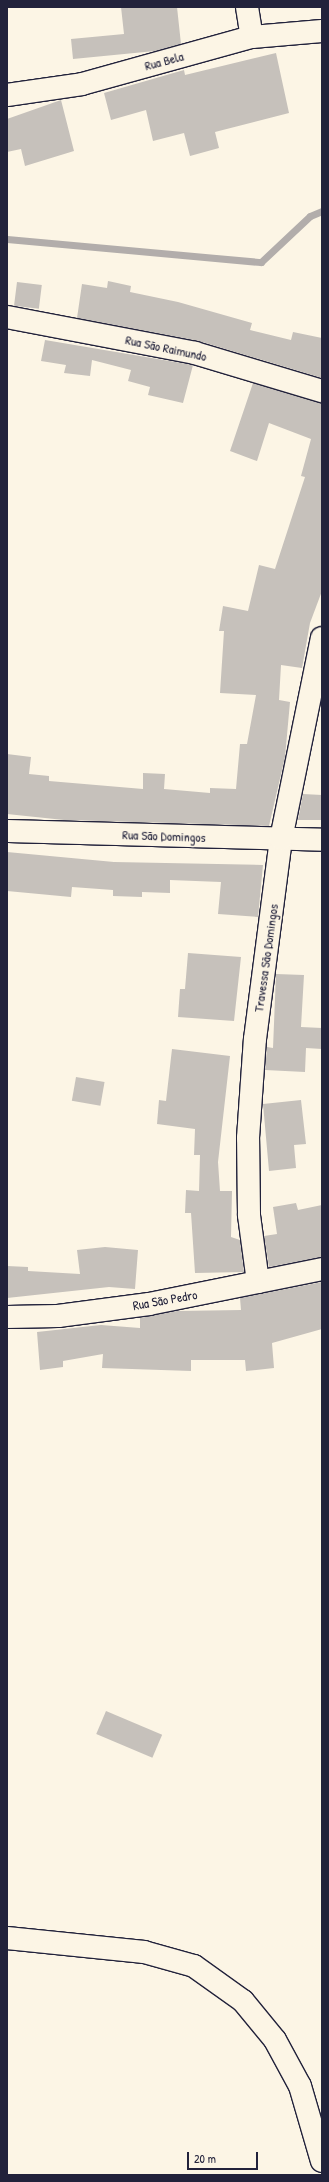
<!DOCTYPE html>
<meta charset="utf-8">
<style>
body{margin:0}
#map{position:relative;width:329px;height:2182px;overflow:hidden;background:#fcf5e5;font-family:"Patrick Hand",sans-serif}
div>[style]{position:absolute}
.stream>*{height:7px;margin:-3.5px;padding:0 3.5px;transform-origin:3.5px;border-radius:3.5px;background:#b2adab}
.building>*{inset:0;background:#c6c1bb;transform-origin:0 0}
.roads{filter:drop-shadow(1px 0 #22223b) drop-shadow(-1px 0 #22223b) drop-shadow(0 1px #22223b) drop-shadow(0 -1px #22223b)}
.minor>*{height:22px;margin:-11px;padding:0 11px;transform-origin:11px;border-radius:11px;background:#fcf5e5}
span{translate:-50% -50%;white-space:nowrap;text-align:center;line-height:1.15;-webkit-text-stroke:3px #fcf5e5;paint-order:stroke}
.street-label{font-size:13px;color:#22223b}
.frame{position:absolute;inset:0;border:8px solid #22223b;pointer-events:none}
.scale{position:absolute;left:187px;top:2152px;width:71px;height:18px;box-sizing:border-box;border:2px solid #22223b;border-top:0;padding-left:5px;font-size:12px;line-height:14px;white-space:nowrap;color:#22223b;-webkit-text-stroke:3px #fcf5e5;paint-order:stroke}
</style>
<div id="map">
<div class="stream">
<i style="left:7px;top:239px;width:255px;rotate:5.2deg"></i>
<i style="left:261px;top:262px;width:67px;rotate:-43.2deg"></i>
<i style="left:310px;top:216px;width:13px;rotate:-23deg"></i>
</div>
<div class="building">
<i style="clip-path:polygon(121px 7px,177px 7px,181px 44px,155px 51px,73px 59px,71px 39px,124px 34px)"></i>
<i style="clip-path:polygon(276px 53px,289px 113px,215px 132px,219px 148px,190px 156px,184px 133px,153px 141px,146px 110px,111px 120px,104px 93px,184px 70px,185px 75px)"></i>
<i style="clip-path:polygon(61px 100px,74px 151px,25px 166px,21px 149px,7px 152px,7px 119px)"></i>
<i style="clip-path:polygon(108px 281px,131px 286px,130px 292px,178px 302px,252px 323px,250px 330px,291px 340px,293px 332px,322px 338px,322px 378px,199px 341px,77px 318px,82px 284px,107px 288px)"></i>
<i style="left:17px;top:282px;width:25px;height:24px;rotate:7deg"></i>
<i style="clip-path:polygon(45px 340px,193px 365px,183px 403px,148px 395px,150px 387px,128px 381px,131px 370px,92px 360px,90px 376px,64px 373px,66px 365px,41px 361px)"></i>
<i style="clip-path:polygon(253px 383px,322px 403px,322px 591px,310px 623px,302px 668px,281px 665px,279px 700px,290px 702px,285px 757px,269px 826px,64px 820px,7px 814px,7px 754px,31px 757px,29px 774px,49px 776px,49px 781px,143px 789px,143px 773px,165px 774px,164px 789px,210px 793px,210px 788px,236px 789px,240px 744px,247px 744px,256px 695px,220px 693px,224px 631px,219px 631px,223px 606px,248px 611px,259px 565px,275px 569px,305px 477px,301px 476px,311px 439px,269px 423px,257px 461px,230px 451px)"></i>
<i style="clip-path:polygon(303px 794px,322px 795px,322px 820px,298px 820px)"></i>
<i style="clip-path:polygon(7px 852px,114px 862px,263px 865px,258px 917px,218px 914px,221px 882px,170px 880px,170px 893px,142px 892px,142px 897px,113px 896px,113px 890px,72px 887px,71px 897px,7px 891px)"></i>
<i style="clip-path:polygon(188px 953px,241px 957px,234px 1021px,178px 1017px,180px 989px,185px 989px)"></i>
<i style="clip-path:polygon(276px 974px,304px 975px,301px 1027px,322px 1028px,322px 1049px,306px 1048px,305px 1072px,265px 1070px,267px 1047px,273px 1048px)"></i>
<i style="clip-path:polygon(172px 1049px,230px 1056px,218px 1162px,220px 1191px,232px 1191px,231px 1237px,240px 1240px,244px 1272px,195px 1273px,191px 1213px,185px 1213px,186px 1190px,199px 1191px,200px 1155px,194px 1155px,195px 1129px,157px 1124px,159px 1100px,166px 1101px)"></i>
<i style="left:76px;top:1077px;width:29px;height:24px;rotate:10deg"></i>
<i style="clip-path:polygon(301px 1100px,306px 1144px,294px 1145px,296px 1168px,269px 1171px,263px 1104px)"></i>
<i style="clip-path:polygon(296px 1203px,298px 1210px,322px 1205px,322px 1257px,269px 1267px,264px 1236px,277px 1234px,273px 1207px)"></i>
<i style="clip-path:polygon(105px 1247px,138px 1250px,135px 1289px,109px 1287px,7px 1298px,7px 1266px,28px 1267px,28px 1271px,80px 1274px,77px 1250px)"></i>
<i style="clip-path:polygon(322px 1282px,322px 1329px,272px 1343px,274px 1368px,246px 1371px,245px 1360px,191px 1360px,191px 1371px,102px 1368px,103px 1354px,63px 1361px,63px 1367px,40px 1370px,37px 1332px,101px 1325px,140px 1328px,140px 1318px,177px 1311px,241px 1310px,240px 1298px)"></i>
<i style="left:106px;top:1711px;width:61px;height:25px;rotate:23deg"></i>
</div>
<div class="roads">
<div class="minor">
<i style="left:247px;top:7px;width:30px;rotate:81deg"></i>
<i style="left:7px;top:95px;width:76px;rotate:-8.3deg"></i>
<i style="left:82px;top:84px;width:176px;rotate:-15.5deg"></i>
<i style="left:252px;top:37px;width:70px;rotate:-4.9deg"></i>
<i style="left:7px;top:317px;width:191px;rotate:10.8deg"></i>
<i style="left:195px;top:353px;width:133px;rotate:16.7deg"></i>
<i style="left:7px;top:831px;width:315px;rotate:1.6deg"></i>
<i style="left:258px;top:1282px;width:68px;rotate:-97.7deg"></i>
<i style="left:249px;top:1215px;width:77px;rotate:-90.7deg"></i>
<i style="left:248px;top:1138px;width:99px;rotate:-86deg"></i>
<i style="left:255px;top:1039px;width:202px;rotate:-82.6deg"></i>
<i style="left:281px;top:839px;width:205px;rotate:-78.5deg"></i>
<i style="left:7px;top:1317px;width:51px;rotate:-1.1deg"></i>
<i style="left:58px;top:1316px;width:92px;rotate:-7.5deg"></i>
<i style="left:149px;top:1304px;width:177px;rotate:-11.4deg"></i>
<i style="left:7px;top:1938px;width:138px;rotate:5.8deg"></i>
<i style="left:144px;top:1952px;width:52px;rotate:15.6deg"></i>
<i style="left:194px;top:1966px;width:60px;rotate:35.5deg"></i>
<i style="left:243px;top:2001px;width:50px;rotate:50.6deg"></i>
<i style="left:275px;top:2040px;width:52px;rotate:61.5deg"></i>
<i style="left:300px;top:2086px;width:78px;rotate:73.7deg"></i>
</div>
</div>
<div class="street-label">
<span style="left:164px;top:61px;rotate:-15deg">Rua Bela</span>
<span style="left:166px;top:348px;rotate:12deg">Rua São Raimundo</span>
<span style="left:164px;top:836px;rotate:2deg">Rua São Domingos</span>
<span style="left:266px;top:958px;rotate:-82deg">Travessa São Domingos</span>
<span style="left:165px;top:1300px;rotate:-10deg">Rua São Pedro</span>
</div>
<div class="frame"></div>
<div class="scale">20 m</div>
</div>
